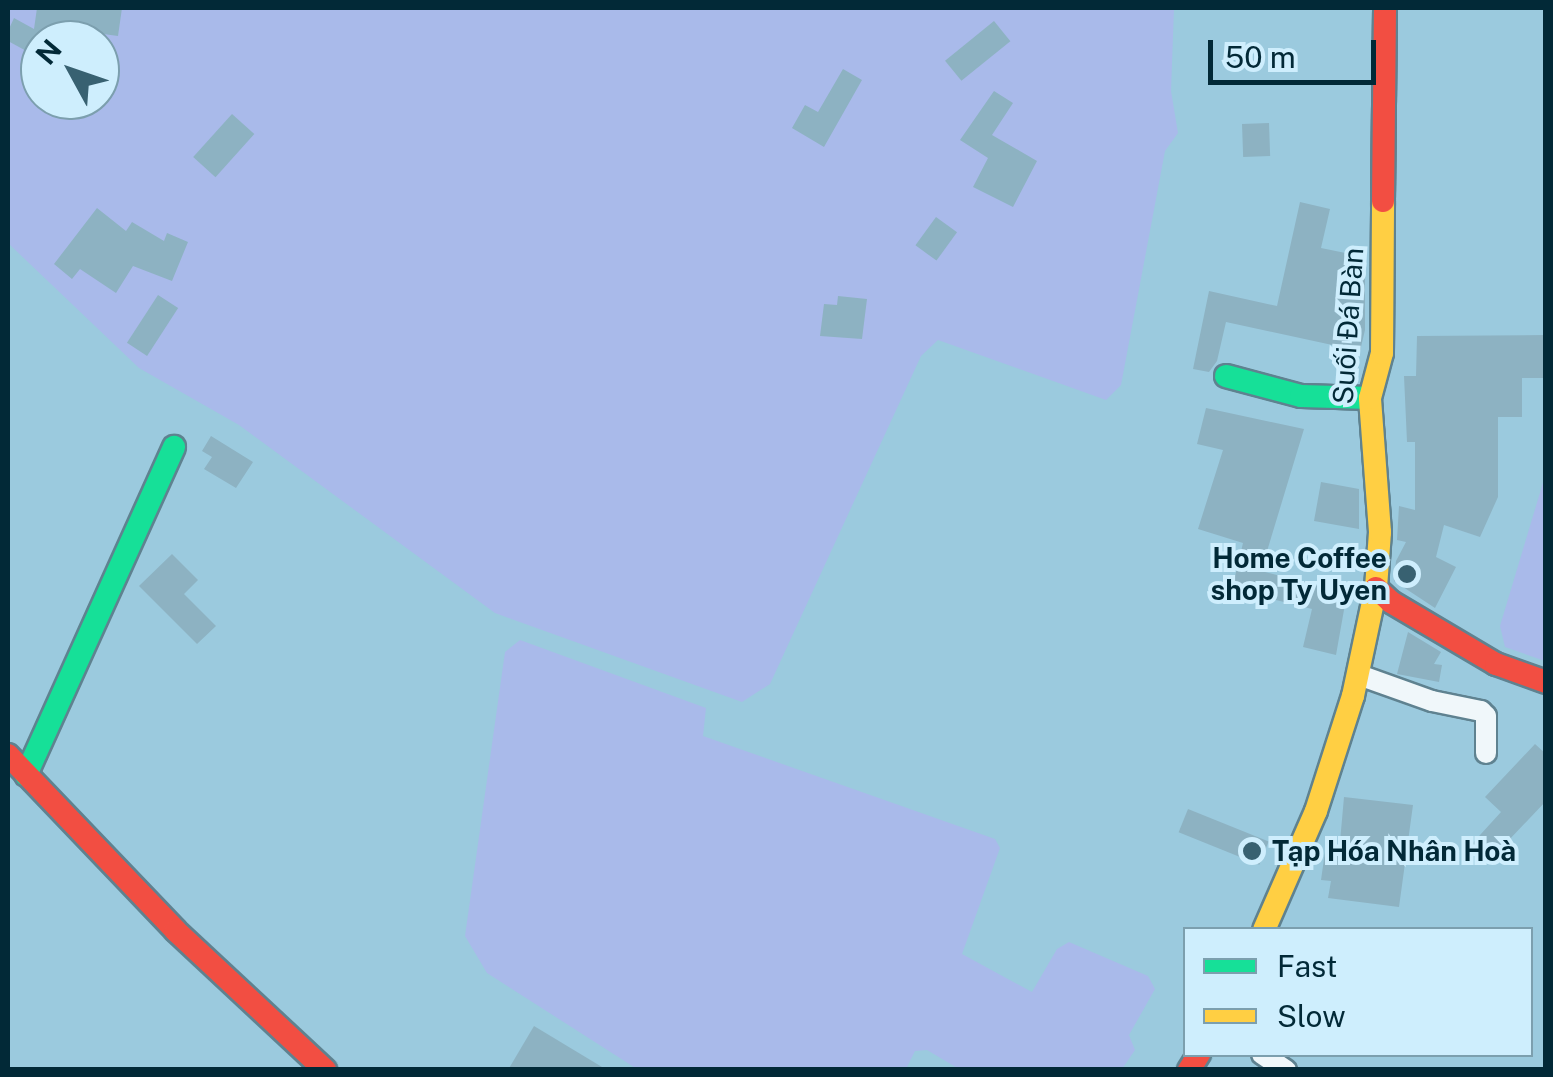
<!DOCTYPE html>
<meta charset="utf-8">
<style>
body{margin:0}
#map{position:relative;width:1553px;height:1077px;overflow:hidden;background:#9bcade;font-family:"Public Sans",sans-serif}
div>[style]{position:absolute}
.green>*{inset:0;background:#a9baea}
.building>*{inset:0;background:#8db2c2;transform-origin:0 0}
.roads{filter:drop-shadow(2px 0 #5f8290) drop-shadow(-2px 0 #5f8290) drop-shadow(0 2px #5f8290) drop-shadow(0 -2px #5f8290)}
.street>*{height:20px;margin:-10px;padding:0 10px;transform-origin:10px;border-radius:10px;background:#f0f7fa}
.fast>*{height:22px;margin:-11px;padding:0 11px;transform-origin:11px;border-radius:11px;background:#16e098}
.slow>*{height:22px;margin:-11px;padding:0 11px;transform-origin:11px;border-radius:11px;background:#ffcf43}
.jam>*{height:22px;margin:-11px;padding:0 11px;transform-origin:11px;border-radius:11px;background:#f24e42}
.dots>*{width:28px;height:28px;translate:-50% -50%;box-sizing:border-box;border:5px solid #ceeefd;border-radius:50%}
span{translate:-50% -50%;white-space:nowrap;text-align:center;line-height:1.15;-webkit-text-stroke:8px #ceeefd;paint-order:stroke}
.street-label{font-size:28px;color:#022937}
.poi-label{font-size:28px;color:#022937;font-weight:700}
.right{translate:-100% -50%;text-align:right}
.left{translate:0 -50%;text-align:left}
.frame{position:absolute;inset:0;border:10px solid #022937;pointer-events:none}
.legend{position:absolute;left:1183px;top:927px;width:350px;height:130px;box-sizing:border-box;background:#ceeefd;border:2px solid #7c9fae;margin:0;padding:12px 18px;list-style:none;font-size:30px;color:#022937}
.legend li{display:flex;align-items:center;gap:20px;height:50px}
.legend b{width:50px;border:2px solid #7c9fae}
.north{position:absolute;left:20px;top:20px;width:100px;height:100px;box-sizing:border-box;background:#ceeefd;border:2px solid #7c9fae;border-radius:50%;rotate:310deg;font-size:28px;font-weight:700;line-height:40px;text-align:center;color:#022937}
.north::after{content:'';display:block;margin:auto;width:35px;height:45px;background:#386171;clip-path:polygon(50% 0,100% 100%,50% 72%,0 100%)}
.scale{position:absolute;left:1208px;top:40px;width:168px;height:45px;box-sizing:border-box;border:5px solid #022937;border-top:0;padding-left:12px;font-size:30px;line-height:35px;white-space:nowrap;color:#022937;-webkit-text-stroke:8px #ceeefd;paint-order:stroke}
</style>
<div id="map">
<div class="green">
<i style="clip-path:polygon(evenodd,8px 8px,1174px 8px,1171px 91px,1178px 133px,1165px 151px,1121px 385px,1106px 400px,938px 340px,921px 356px,770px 684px,742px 702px,495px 613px,239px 425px,139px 368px,8px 243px,8px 8px,40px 40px,100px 40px,100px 100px,40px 100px,40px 40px)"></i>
<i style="clip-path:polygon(1545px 476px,1545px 661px,1505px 647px,1500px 626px)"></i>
<i style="clip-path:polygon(520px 640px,706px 708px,703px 736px,995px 839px,1000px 848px,962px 954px,1032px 992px,1057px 949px,1069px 942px,1148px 976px,1155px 989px,1129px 1035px,1135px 1050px,1122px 1069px,959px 1069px,927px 1050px,915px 1051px,906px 1069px,637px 1069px,487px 973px,465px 936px,505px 652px)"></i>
</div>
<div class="building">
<i style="clip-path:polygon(37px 8px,122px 8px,118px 36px,52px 27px,45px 40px,40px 40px,40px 50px,28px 68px,30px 53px,8px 41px,8px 31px,14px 18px,34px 29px)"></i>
<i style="left:994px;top:21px;width:26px;height:63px;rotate:51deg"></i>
<i style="clip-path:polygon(843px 69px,862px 80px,824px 147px,792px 128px,805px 105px,818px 112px)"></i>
<i style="clip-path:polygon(994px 91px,1013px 103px,992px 135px,1037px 161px,1013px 207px,973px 187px,988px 158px,960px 140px)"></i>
<i style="left:232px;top:114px;width:30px;height:58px;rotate:42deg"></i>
<i style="left:1269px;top:123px;width:33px;height:27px;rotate:88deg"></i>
<i style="clip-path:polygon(1300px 202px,1330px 209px,1321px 248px,1365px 257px,1365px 330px,1360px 351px,1226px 322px,1217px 361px,1209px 372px,1193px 369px,1209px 291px,1277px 306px)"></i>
<i style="clip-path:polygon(97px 208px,126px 231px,132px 222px,164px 241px,167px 233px,188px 242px,172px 281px,133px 266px,116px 293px,80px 269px,72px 279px,54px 264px)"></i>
<i style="left:936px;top:217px;width:26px;height:35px;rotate:36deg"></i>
<i style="left:158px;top:295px;width:24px;height:57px;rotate:33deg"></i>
<i style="clip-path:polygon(838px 296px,867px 299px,862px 339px,820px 336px,824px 304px,837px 305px)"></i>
<i style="clip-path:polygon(1546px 335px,1546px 378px,1522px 378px,1522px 417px,1498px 417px,1498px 497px,1480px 537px,1444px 525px,1436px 557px,1456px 567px,1435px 608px,1394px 581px,1396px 561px,1406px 542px,1397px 540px,1399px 506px,1415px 510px,1415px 442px,1407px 442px,1404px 376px,1416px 376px,1417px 336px)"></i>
<i style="clip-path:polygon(1206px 408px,1304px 429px,1261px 571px,1347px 593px,1336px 655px,1303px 647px,1312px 609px,1232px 589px,1243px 543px,1198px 529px,1223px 450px,1197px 444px)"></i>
<i style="clip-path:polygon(211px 436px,253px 462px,236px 488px,204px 469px,212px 457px,202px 451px)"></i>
<i style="clip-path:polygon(1321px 482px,1359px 489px,1359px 529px,1314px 521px)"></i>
<i style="clip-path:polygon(172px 554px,198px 580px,184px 594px,216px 626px,197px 644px,139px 586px)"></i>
<i style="clip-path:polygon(1408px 632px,1441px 652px,1434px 664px,1442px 665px,1439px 682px,1397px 674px)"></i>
<i style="clip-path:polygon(1535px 744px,1546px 754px,1546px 801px,1488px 862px,1470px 846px,1501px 812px,1485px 797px)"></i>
<i style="clip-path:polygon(1344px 797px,1413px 805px,1399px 907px,1328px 898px,1331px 881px,1321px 880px,1325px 852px,1339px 853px)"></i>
<i style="left:1188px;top:809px;width:87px;height:25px;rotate:22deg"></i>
<i style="clip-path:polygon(534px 1026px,607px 1070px,508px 1070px)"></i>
</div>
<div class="roads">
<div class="street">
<i style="left:1359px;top:675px;width:77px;rotate:19.6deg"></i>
<i style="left:1432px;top:701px;width:50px;rotate:11.5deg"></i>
<i style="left:1481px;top:711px;width:7px;rotate:45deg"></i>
<i style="left:1486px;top:716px;width:37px;rotate:90deg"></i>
<i style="left:1262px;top:1054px;width:29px;rotate:34deg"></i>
</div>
<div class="fast">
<i style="left:1226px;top:376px;width:78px;rotate:14.9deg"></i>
<i style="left:1301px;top:396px;width:69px;rotate:1.7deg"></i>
<i style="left:26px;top:775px;width:360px;rotate:-65.7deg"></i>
</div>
<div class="slow">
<i style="left:1264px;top:930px;width:130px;rotate:-66.4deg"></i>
<i style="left:1316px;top:811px;width:121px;rotate:-72.2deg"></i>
<i style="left:1353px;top:696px;width:110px;rotate:-78deg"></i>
<i style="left:1376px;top:588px;width:56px;rotate:-85.9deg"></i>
<i style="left:1380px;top:532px;width:134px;rotate:-94.3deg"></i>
<i style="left:1370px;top:398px;width:47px;rotate:-75.1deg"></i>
<i style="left:1382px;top:353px;width:152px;rotate:-89.6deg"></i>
</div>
<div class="jam">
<i style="left:1383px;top:201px;width:193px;rotate:-89.4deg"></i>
<i style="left:1376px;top:588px;width:21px;rotate:43deg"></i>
<i style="left:1391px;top:602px;width:122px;rotate:30.6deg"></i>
<i style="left:1496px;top:664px;width:53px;rotate:19.8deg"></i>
<i style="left:8px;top:755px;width:243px;rotate:46.3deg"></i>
<i style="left:176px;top:931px;width:204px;rotate:43deg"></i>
<i style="left:1189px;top:1070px;width:19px;rotate:-58deg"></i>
</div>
</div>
<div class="dots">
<i style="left:1407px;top:574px;background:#386171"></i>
<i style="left:1252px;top:851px;background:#386171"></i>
</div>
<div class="street-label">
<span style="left:1348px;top:326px;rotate:-86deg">Suối Đá Bàn</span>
</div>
<div class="poi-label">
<span class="right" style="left:1387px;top:574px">Home Coffee<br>shop Ty Uyen</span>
<span class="left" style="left:1272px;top:851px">Tạp Hóa Nhân Hoà</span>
</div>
<div class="frame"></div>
<ul class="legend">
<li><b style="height:12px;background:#16e098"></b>Fast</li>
<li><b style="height:12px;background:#ffcf43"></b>Slow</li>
</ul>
<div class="north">N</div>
<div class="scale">50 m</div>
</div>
